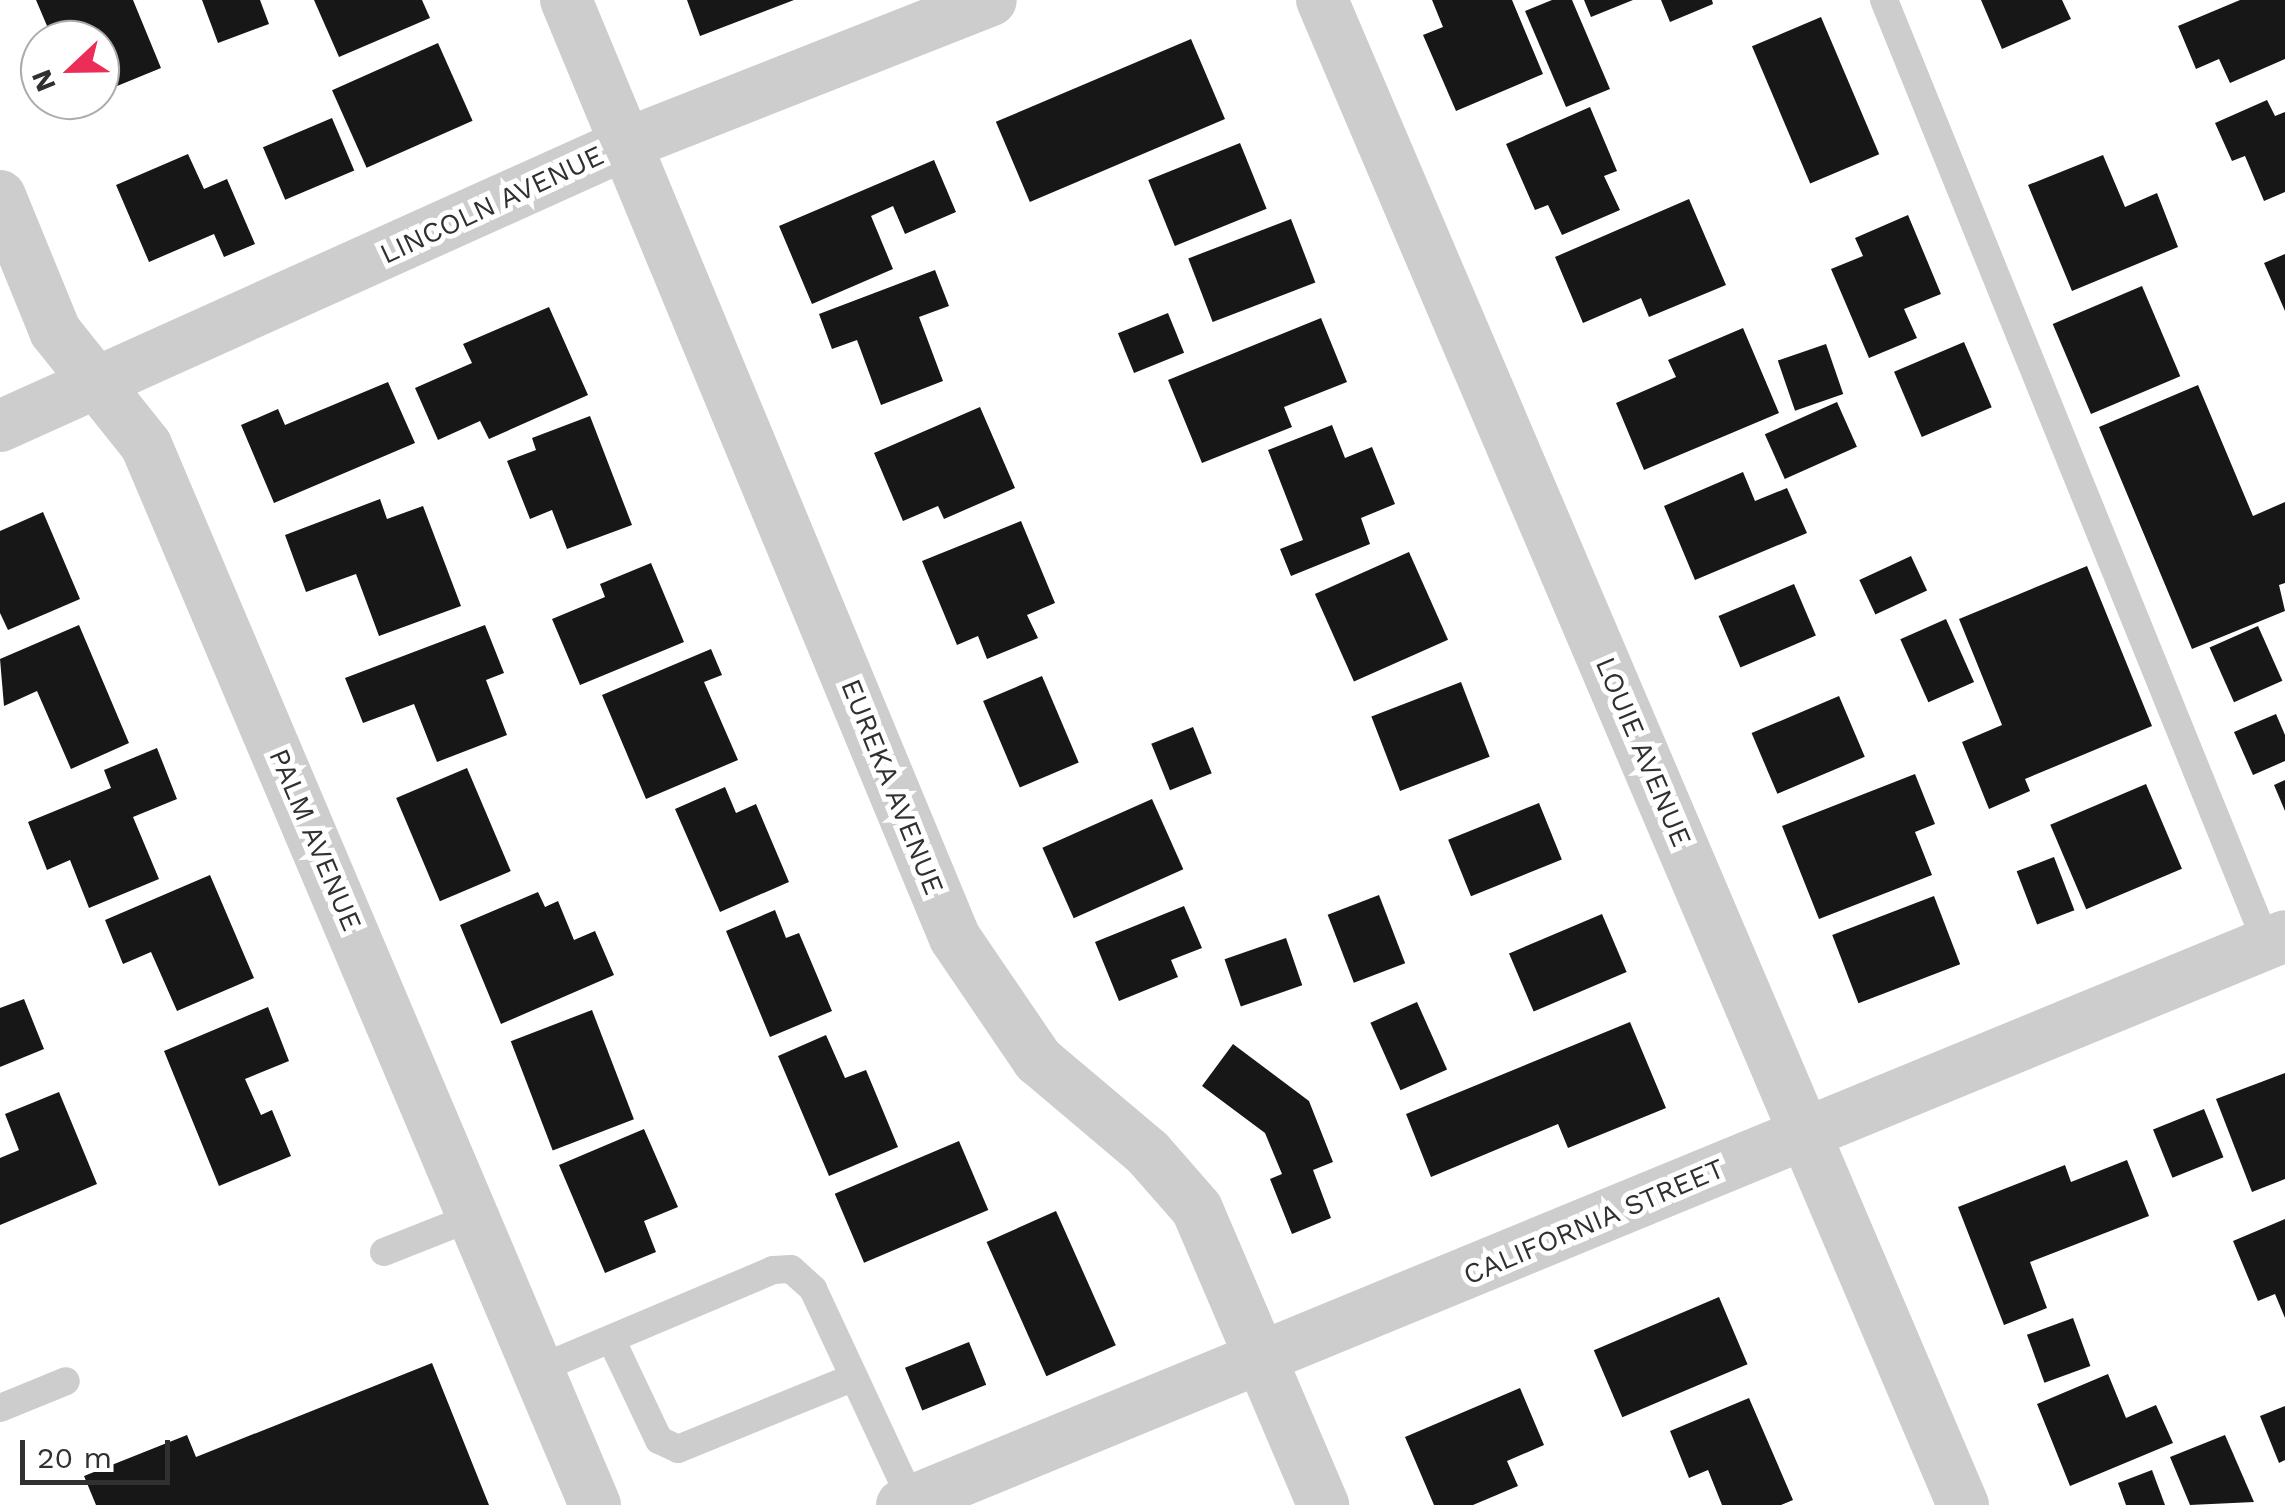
<!DOCTYPE html>
<style>
body{margin:0}
#map{position:relative;width:2285px;height:1505px;overflow:hidden;background:#fff;font-family:"Work Sans",sans-serif}
div>[style]{position:absolute}
.building>*{inset:0;background:#171717;transform-origin:0 0}
.service>*{height:28px;margin:-14px;padding:0 14px;transform-origin:14px;border-radius:14px;background:#cdcdcd}
.minor>*{height:52px;margin:-26px;padding:0 26px;transform-origin:26px;border-radius:26px;background:#cdcdcd}
span{translate:-50% -50%;white-space:nowrap;text-align:center;line-height:1.15;-webkit-text-stroke:10px #fff;paint-order:stroke}
.street-label{font-size:28px;color:#303030}
.north{position:absolute;left:20px;top:20px;width:100px;height:100px;box-sizing:border-box;background:#fff;border:2px solid #acacac;border-radius:50%;rotate:248deg;font-size:28px;font-weight:700;line-height:40px;text-align:center;color:#303030}
.north::after{content:'';display:block;margin:auto;width:35px;height:45px;background:#ec2d58;clip-path:polygon(50% 0,100% 100%,50% 72%,0 100%)}
.scale{position:absolute;left:20px;top:1440px;width:150px;height:45px;box-sizing:border-box;border:5px solid #303030;border-top:0;padding-left:12px;font-size:30px;line-height:35px;white-space:nowrap;color:#303030;-webkit-text-stroke:8px #fff;paint-order:stroke}
</style>
<div id="map">
<div class="building">
<i style="clip-path:polygon(36px 0,133px 0,161px 68px,100px 93px,100px 40px,53px 40px)"></i>
<i style="clip-path:polygon(202px 0,260px 0,269px 24px,218px 43px)"></i>
<i style="clip-path:polygon(314px 0,422px 0,430px 18px,339px 57px)"></i>
<i style="clip-path:polygon(687px 0,794px 0,700px 36px)"></i>
<i style="clip-path:polygon(1432px 0,1512px 0,1543px 74px,1456px 111px,1423px 35px,1443px 27px)"></i>
<i style="clip-path:polygon(1552px 0,1572px 0,1610px 89px,1566px 107px,1525px 11px)"></i>
<i style="clip-path:polygon(1584px 0,1633px 0,1591px 17px)"></i>
<i style="clip-path:polygon(1661px 0,1712px 0,1713px 4px,1670px 22px)"></i>
<i style="clip-path:polygon(1981px 0,2062px 0,2071px 19px,2002px 49px)"></i>
<i style="clip-path:polygon(2240px 0,2285px 0,2285px 59px,2230px 83px,2219px 59px,2196px 69px,2178px 26px)"></i>
<i style="left:1821px;top:17px;width:149px;height:75px;rotate:67deg"></i>
<i style="left:1191px;top:39px;width:87px;height:212px;rotate:67deg"></i>
<i style="left:438px;top:43px;width:85px;height:116px;rotate:66deg"></i>
<i style="clip-path:polygon(2267px 100px,2275px 116px,2285px 112px,2285px 192px,2264px 201px,2245px 156px,2232px 161px,2215px 123px)"></i>
<i style="clip-path:polygon(1590px 107px,1617px 171px,1604px 176px,1620px 210px,1562px 235px,1548px 205px,1535px 210px,1506px 144px)"></i>
<i style="left:332px;top:118px;width:57px;height:75px;rotate:67deg"></i>
<i style="left:1240px;top:143px;width:71px;height:99px;rotate:68deg"></i>
<i style="clip-path:polygon(188px 154px,204px 189px,227px 179px,255px 244px,224px 257px,214px 234px,149px 262px,116px 185px)"></i>
<i style="clip-path:polygon(2103px 155px,2125px 207px,2157px 193px,2178px 247px,2072px 291px,2028px 185px)"></i>
<i style="clip-path:polygon(934px 160px,956px 212px,905px 234px,893px 206px,871px 216px,893px 269px,812px 304px,779px 226px)"></i>
<i style="clip-path:polygon(1689px 199px,1726px 285px,1649px 317px,1641px 298px,1583px 323px,1555px 257px)"></i>
<i style="clip-path:polygon(1908px 215px,1941px 294px,1904px 309px,1917px 338px,1869px 358px,1831px 269px,1863px 256px,1855px 238px)"></i>
<i style="left:1291px;top:219px;width:68px;height:110px;rotate:69deg"></i>
<i style="clip-path:polygon(2285px 254px,2285px 311px,2264px 263px)"></i>
<i style="clip-path:polygon(935px 270px,949px 306px,919px 317px,943px 381px,881px 405px,857px 340px,832px 349px,819px 314px)"></i>
<i style="left:2142px;top:286px;width:98px;height:97px;rotate:67deg"></i>
<i style="clip-path:polygon(549px 307px,588px 395px,489px 439px,480px 421px,438px 440px,415px 388px,472px 363px,463px 344px)"></i>
<i style="left:1168px;top:313px;width:43px;height:54px;rotate:68deg"></i>
<i style="clip-path:polygon(1321px 318px,1347px 382px,1284px 407px,1292px 427px,1202px 463px,1168px 380px)"></i>
<i style="clip-path:polygon(1743px 328px,1779px 413px,1644px 470px,1616px 403px,1676px 377px,1668px 360px)"></i>
<i style="left:1964px;top:342px;width:71px;height:76px;rotate:67deg"></i>
<i style="left:1826px;top:344px;width:53px;height:51px;rotate:71deg"></i>
<i style="clip-path:polygon(388px 382px,415px 443px,274px 503px,241px 425px,278px 409px,285px 425px)"></i>
<i style="clip-path:polygon(2198px 385px,2253px 516px,2285px 502px,2285px 583px,2279px 585px,2285px 611px,2192px 649px,2099px 427px)"></i>
<i style="left:1837px;top:402px;width:49px;height:79px;rotate:66deg"></i>
<i style="clip-path:polygon(980px 407px,1015px 488px,944px 519px,938px 506px,903px 521px,874px 453px)"></i>
<i style="clip-path:polygon(590px 416px,632px 525px,567px 549px,552px 510px,530px 519px,507px 461px,536px 450px,532px 438px)"></i>
<i style="clip-path:polygon(1332px 425px,1345px 458px,1372px 447px,1395px 504px,1361px 518px,1370px 544px,1291px 576px,1280px 549px,1303px 540px,1268px 450px)"></i>
<i style="clip-path:polygon(1743px 472px,1755px 501px,1787px 488px,1807px 533px,1695px 580px,1664px 506px)"></i>
<i style="clip-path:polygon(380px 499px,387px 519px,423px 506px,461px 606px,379px 636px,356px 574px,306px 592px,285px 535px)"></i>
<i style="clip-path:polygon(43px 512px,80px 599px,8px 630px,0 613px,0 531px)"></i>
<i style="clip-path:polygon(1021px 521px,1055px 603px,1027px 615px,1038px 638px,987px 659px,978px 636px,957px 645px,922px 561px)"></i>
<i style="left:1409px;top:552px;width:96px;height:103px;rotate:66deg"></i>
<i style="left:1911px;top:556px;width:38px;height:57px;rotate:65deg"></i>
<i style="clip-path:polygon(651px 563px,684px 642px,580px 685px,552px 619px,605px 597px,600px 584px)"></i>
<i style="clip-path:polygon(2087px 566px,2152px 726px,2025px 779px,2030px 791px,1989px 809px,1962px 742px,2002px 725px,1959px 619px)"></i>
<i style="left:1794px;top:584px;width:56px;height:82px;rotate:67deg"></i>
<i style="left:1946px;top:619px;width:69px;height:50px;rotate:66deg"></i>
<i style="clip-path:polygon(79px 625px,129px 743px,71px 769px,37px 691px,4px 706px,0 659px)"></i>
<i style="clip-path:polygon(485px 625px,504px 673px,486px 680px,507px 735px,437px 762px,414px 704px,363px 723px,345px 678px)"></i>
<i style="left:2258px;top:626px;width:60px;height:53px;rotate:66deg"></i>
<i style="clip-path:polygon(711px 649px,722px 675px,704px 682px,738px 760px,646px 799px,602px 695px)"></i>
<i style="left:1042px;top:676px;width:94px;height:64px;rotate:67deg"></i>
<i style="left:1461px;top:682px;width:80px;height:96px;rotate:69deg"></i>
<i style="left:1839px;top:696px;width:66px;height:95px;rotate:67deg"></i>
<i style="clip-path:polygon(2276px 714px,2285px 735px,2285px 761px,2253px 775px,2234px 732px)"></i>
<i style="left:1193px;top:727px;width:50px;height:45px;rotate:68deg"></i>
<i style="clip-path:polygon(157px 748px,177px 799px,133px 817px,159px 879px,89px 908px,70px 860px,47px 870px,28px 822px,111px 788px,104px 770px)"></i>
<i style="left:467px;top:768px;width:112px;height:77px;rotate:67deg"></i>
<i style="clip-path:polygon(1915px 774px,1935px 824px,1915px 832px,1932px 875px,1819px 919px,1782px 826px)"></i>
<i style="clip-path:polygon(2285px 780px,2285px 811px,2274px 785px)"></i>
<i style="left:2146px;top:784px;width:92px;height:104px;rotate:67deg"></i>
<i style="clip-path:polygon(725px 787px,736px 813px,756px 804px,789px 882px,720px 912px,675px 809px)"></i>
<i style="left:1152px;top:799px;width:77px;height:120px;rotate:66deg"></i>
<i style="left:1539px;top:803px;width:61px;height:98px;rotate:68deg"></i>
<i style="left:2054px;top:857px;width:57px;height:40px;rotate:69deg"></i>
<i style="clip-path:polygon(210px 875px,254px 978px,177px 1011px,151px 952px,123px 964px,105px 920px)"></i>
<i style="clip-path:polygon(538px 892px,545px 907px,558px 901px,574px 940px,595px 931px,614px 975px,501px 1024px,460px 925px)"></i>
<i style="left:1379px;top:895px;width:73px;height:55px;rotate:69deg"></i>
<i style="left:1934px;top:896px;width:73px;height:109px;rotate:69deg"></i>
<i style="clip-path:polygon(1184px 906px,1202px 948px,1171px 960px,1178px 977px,1119px 1001px,1095px 942px)"></i>
<i style="clip-path:polygon(775px 910px,786px 938px,799px 933px,832px 1011px,770px 1037px,726px 931px)"></i>
<i style="left:1602px;top:914px;width:63px;height:101px;rotate:67deg"></i>
<i style="left:1286px;top:938px;width:50px;height:65px;rotate:71deg"></i>
<i style="clip-path:polygon(24px 999px,44px 1049px,0 1067px,0 1008px)"></i>
<i style="left:1417px;top:1002px;width:74px;height:51px;rotate:66deg"></i>
<i style="clip-path:polygon(268px 1007px,289px 1061px,245px 1079px,261px 1115px,272px 1110px,291px 1156px,219px 1186px,164px 1051px)"></i>
<i style="left:592px;top:1010px;width:117px;height:87px;rotate:69deg"></i>
<i style="clip-path:polygon(1630px 1022px,1666px 1108px,1568px 1148px,1558px 1124px,1431px 1177px,1406px 1114px)"></i>
<i style="clip-path:polygon(826px 1035px,845px 1078px,866px 1070px,898px 1147px,829px 1176px,778px 1056px)"></i>
<i style="clip-path:polygon(1233px 1044px,1309px 1101px,1333px 1162px,1313px 1170px,1331px 1218px,1292px 1234px,1270px 1179px,1282px 1174px,1265px 1133px,1202px 1086px)"></i>
<i style="clip-path:polygon(2285px 1073px,2285px 1179px,2252px 1192px,2216px 1099px)"></i>
<i style="clip-path:polygon(59px 1092px,97px 1184px,0 1225px,0 1158px,19px 1150px,5px 1114px)"></i>
<i style="left:2204px;top:1109px;width:52px;height:55px;rotate:68deg"></i>
<i style="clip-path:polygon(644px 1129px,678px 1207px,644px 1221px,656px 1252px,605px 1273px,559px 1165px)"></i>
<i style="left:959px;top:1141px;width:75px;height:135px;rotate:67deg"></i>
<i style="clip-path:polygon(2127px 1160px,2149px 1216px,2030px 1262px,2047px 1308px,2004px 1325px,1958px 1207px,2065px 1165px,2071px 1182px)"></i>
<i style="left:1056px;top:1211px;width:147px;height:76px;rotate:66deg"></i>
<i style="clip-path:polygon(2285px 1219px,2285px 1318px,2275px 1294px,2258px 1301px,2233px 1241px)"></i>
<i style="left:1719px;top:1297px;width:73px;height:136px;rotate:67deg"></i>
<i style="left:2073px;top:1318px;width:51px;height:49px;rotate:70deg"></i>
<i style="left:969px;top:1342px;width:46px;height:69px;rotate:68deg"></i>
<i style="clip-path:polygon(432px 1363px,489px 1505px,96px 1505px,84px 1476px,187px 1435px,196px 1457px)"></i>
<i style="clip-path:polygon(2108px 1374px,2126px 1418px,2156px 1405px,2173px 1443px,2070px 1486px,2037px 1404px)"></i>
<i style="clip-path:polygon(1520px 1388px,1544px 1445px,1507px 1461px,1518px 1486px,1473px 1505px,1434px 1505px,1405px 1437px)"></i>
<i style="clip-path:polygon(1749px 1398px,1793px 1500px,1781px 1505px,1722px 1505px,1708px 1470px,1689px 1478px,1670px 1431px)"></i>
<i style="clip-path:polygon(2285px 1406px,2285px 1460px,2279px 1463px,2260px 1416px)"></i>
<i style="clip-path:polygon(2225px 1435px,2254px 1502px,2190px 1505px,2170px 1457px)"></i>
<i style="clip-path:polygon(2152px 1470px,2165px 1505px,2126px 1505px,2118px 1483px)"></i>
</div>
<div class="service">
<i style="left:1884px;top:0;width:1019px;rotate:67.92deg"></i>
<i style="left:384px;top:1252px;width:98px;rotate:-21.6deg"></i>
<i style="left:611px;top:1339px;width:112px;rotate:64.6deg"></i>
<i style="left:659px;top:1440px;width:21px;rotate:25deg"></i>
<i style="left:678px;top:1449px;width:190px;rotate:-22.2deg"></i>
<i style="left:539px;top:1369px;width:254px;rotate:-22.9deg"></i>
<i style="left:773px;top:1270px;width:18px;rotate:-3deg"></i>
<i style="left:791px;top:1269px;width:30px;rotate:42deg"></i>
<i style="left:813px;top:1289px;width:234px;rotate:65deg"></i>
<i style="left:0;top:1408px;width:71px;rotate:-22.2deg"></i>
</div>
<div class="minor">
<i style="left:566px;top:0;width:1015px;rotate:67.48deg"></i>
<i style="left:955px;top:938px;width:148px;rotate:55.8deg"></i>
<i style="left:1038px;top:1060px;width:144px;rotate:40.2deg"></i>
<i style="left:1148px;top:1153px;width:74px;rotate:48.8deg"></i>
<i style="left:1197px;top:1209px;width:322px;rotate:66.9deg"></i>
<i style="left:1322px;top:0;width:1636px;rotate:66.93deg"></i>
<i style="left:0;top:196px;width:146px;rotate:67.8deg"></i>
<i style="left:55px;top:331px;width:146px;rotate:51.4deg"></i>
<i style="left:146px;top:445px;width:1151px;rotate:67.04deg"></i>
<i style="left:0;top:426px;width:687px;rotate:-24.25deg"></i>
<i style="left:626px;top:144px;width:392px;rotate:-21.5deg"></i>
<i style="left:902px;top:1505px;width:1495px;rotate:-22.36deg"></i>
</div>
<div class="street-label">
<span style="left:492px;top:205px;rotate:-25deg">LINCOLN AVENUE</span>
<span style="left:1643px;top:752px;rotate:67deg">LOUIE AVENUE</span>
<span style="left:892px;top:787px;rotate:68deg">EUREKA AVENUE</span>
<span style="left:315px;top:840px;rotate:67deg">PALM AVENUE</span>
<span style="left:1594px;top:1222px;rotate:-23deg">CALIFORNIA STREET</span>
</div>
<div class="north">N</div>
<div class="scale">20 m</div>
</div>
